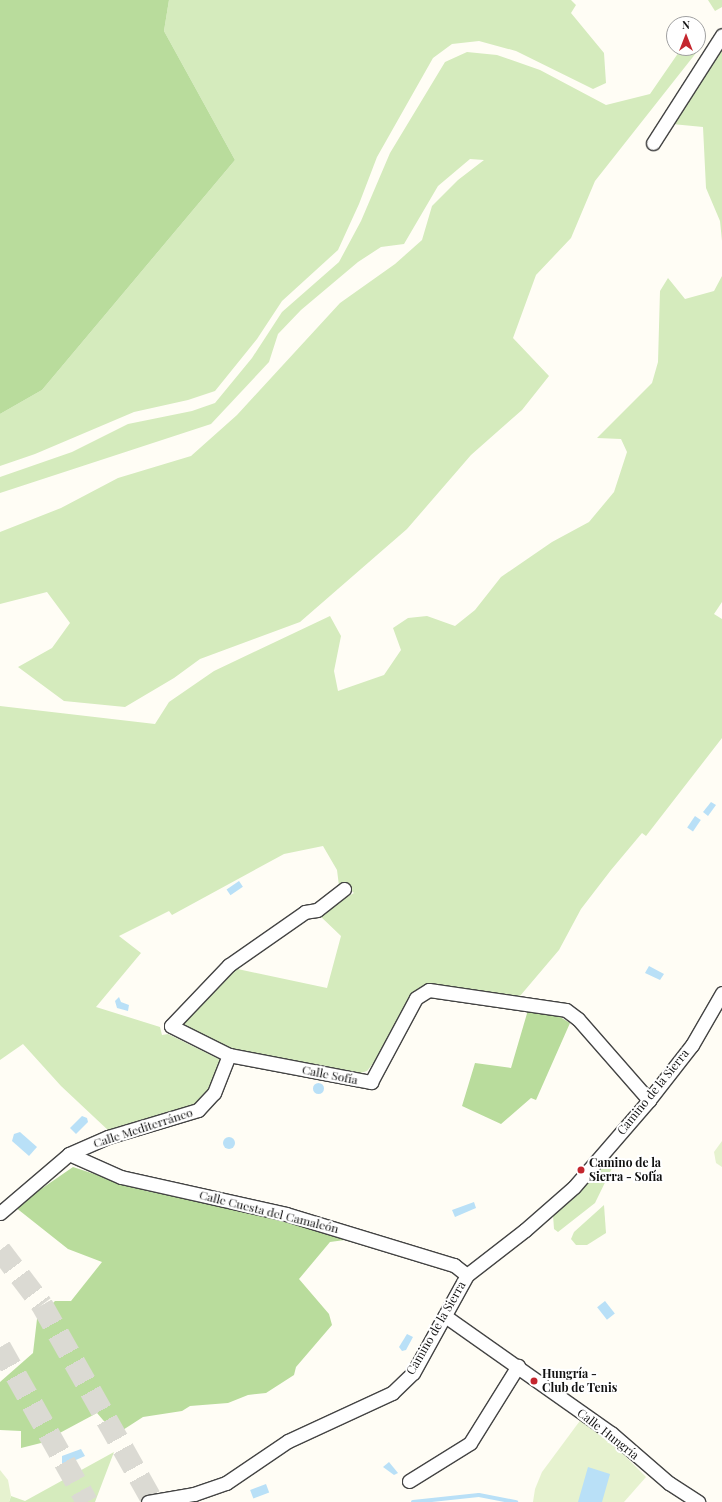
<!DOCTYPE html>
<meta charset="utf-8">
<style>
body{margin:0}
#map{position:relative;width:722px;height:1502px;overflow:hidden;background:#fffdf5;font-family:"Playfair Display",serif}
div>[style]{position:absolute}
.green>*{inset:0;background:#d5ebbd}
.forest>*{inset:0;background:#b9dc9c}
.pitch>*{inset:0;background:#e6f2cf}
.water>*{inset:0;background:#b9e0f7;transform-origin:0 0}
.round{border-radius:50%}
.stream>*{height:4px;margin:-2px;padding:0 2px;transform-origin:2px;border-radius:2px;background:#b9e0f7}
.motorway-tunnel>*{height:22px;margin-top:-11px;transform-origin:0;background:repeating-linear-gradient(90deg,#dbdad3 0 22px,transparent 0 33px)}
.roads{filter:drop-shadow(1px 0 #444) drop-shadow(-1px 0 #444) drop-shadow(0 1px #444) drop-shadow(0 -1px #444)}
.minor>*{height:13px;margin:-6.5px;padding:0 6.5px;transform-origin:6.5px;border-radius:6.5px;background:#fff}
.dots>*{width:11px;height:11px;translate:-50% -50%;box-sizing:border-box;border:2px solid #fff;border-radius:50%}
span{translate:-50% -50%;white-space:nowrap;text-align:center;line-height:1.15;-webkit-text-stroke:4px #fff;paint-order:stroke}
.street-label{font-size:12px;color:#111}
.poi-label{font-size:12px;color:#111;font-weight:700}
.left{translate:0 -50%;text-align:left}
.north{position:absolute;left:666px;top:16px;width:40px;height:40px;box-sizing:border-box;background:#fff;border:1px solid #a0a0a0;border-radius:50%;rotate:0deg;font-size:11px;font-weight:700;line-height:16px;text-align:center;color:#111}
.north::after{content:'';display:block;margin:auto;width:14px;height:18px;background:#c4262e;clip-path:polygon(50% 0,100% 100%,50% 72%,0 100%)}
</style>
<div id="map">
<div class="green">
<i style="clip-path:polygon(169px 0,571px 0,576px 5px,571px 13px,604px 53px,606px 83px,593px 89px,516px 51px,479px 41px,452px 44px,433px 58px,377px 157px,359px 204px,338px 250px,282px 301px,257px 339px,215px 391px,188px 400px,134px 412px,35px 454px,0 466px,0 414px,42px 390px,235px 160px,164px 31px)"></i>
<i style="clip-path:polygon(708px 0,722px 0,722px 7px,715px 11px)"></i>
<i style="clip-path:polygon(722px 47px,722px 241px,720px 221px,706px 188px,703px 127px,672px 124px)"></i>
<i style="clip-path:polygon(681px 49px,696px 53px,595px 181px,571px 238px,536px 275px,513px 338px,549px 376px,522px 410px,471px 455px,407px 529px,300px 622px,200px 659px,174px 678px,125px 707px,64px 701px,18px 667px,52px 648px,70px 623px,47px 592px,0 604px,0 532px,61px 508px,118px 478px,191px 456px,237px 415px,340px 303px,395px 264px,422px 240px,432px 206px,458px 180px,484px 160px,470px 159px,438px 186px,404px 244px,381px 247px,358px 262px,301px 310px,278px 334px,269px 362px,211px 424px,0 493px,0 477px,72px 452px,128px 424px,192px 411px,215px 403px,252px 358px,282px 312px,339px 262px,361px 221px,390px 153px,445px 62px,467px 52px,497px 55px,540px 70px,606px 105px,650px 94px)"></i>
<i style="clip-path:polygon(722px 276px,722px 602px,714px 614px,722px 619px,722px 738px,646px 836px,642px 833px,611px 870px,581px 909px,559px 950px,520px 996px,472px 990px,415px 991px,375px 1061px,367px 1071px,354px 1075px,312px 1064px,239px 1052px,181px 1025px,233px 968px,327px 988px,341px 936px,318px 914px,354px 893px,345px 885px,339px 886px,337px 870px,323px 846px,284px 854px,172px 915px,169px 911px,119px 936px,141px 953px,96px 1007px,160px 1027px,162px 1035px,168px 1034px,223px 1061px,210px 1087px,199px 1104px,110px 1132px,61px 1086px,23px 1044px,0 1060px,0 706px,155px 724px,169px 702px,214px 671px,330px 616px,341px 636px,334px 671px,338px 691px,384px 675px,401px 650px,393px 628px,408px 618px,427px 616px,455px 626px,475px 610px,501px 577px,552px 542px,589px 522px,614px 492px,627px 452px,621px 439px,597px 438px,652px 383px,658px 362px,660px 291px,668px 278px,685px 299px,714px 291px)"></i>
<i style="clip-path:polygon(608px 1158px,614px 1158px,615px 1162px,595px 1203px,558px 1232px,554px 1229px,553px 1215px,573px 1199px)"></i>
<i style="clip-path:polygon(604px 1205px,606px 1233px,587px 1245px,576px 1245px,571px 1239px,574px 1232px)"></i>
<i style="clip-path:polygon(114px 1452px,95px 1502px,9px 1502px,11px 1496px,25px 1501px)"></i>
</div>
<div class="forest">
<i style="clip-path:polygon(0 0,169px 0,164px 31px,235px 160px,42px 390px,0 414px)"></i>
<i style="clip-path:polygon(528px 1010px,555px 1014px,570px 1023px,536px 1100px,531px 1098px,501px 1124px,462px 1106px,475px 1063px,511px 1068px)"></i>
<i style="clip-path:polygon(73px 1167px,146px 1191px,223px 1205px,352px 1239px,330px 1242px,299px 1279px,329px 1314px,332px 1325px,296px 1367px,294px 1375px,266px 1393px,248px 1395px,228px 1403px,190px 1406px,182px 1411px,143px 1417px,112px 1437px,109px 1427px,97px 1413px,41px 1443px,21px 1448px,21px 1431px,0 1430px,0 1382px,33px 1353px,37px 1319px,55px 1301px,71px 1301px,102px 1262px,68px 1249px,15px 1207px)"></i>
</div>
<div class="pitch">
<i style="clip-path:polygon(722px 1141px,722px 1167px,716px 1163px,714px 1152px)"></i>
<i style="clip-path:polygon(582px 1418px,607px 1438px,646px 1477px,624px 1502px,533px 1502px,535px 1489px,542px 1472px)"></i>
<i style="clip-path:polygon(0 1470px,8px 1480px,11px 1496px,9px 1502px,0 1502px)"></i>
</div>
<div class="water">
<i style="clip-path:polygon(711px 802px,716px 805px,708px 816px,703px 812px)"></i>
<i style="left:695px;top:816px;width:7px;height:14px;rotate:34deg"></i>
<i style="left:239px;top:881px;width:7px;height:15px;rotate:56deg"></i>
<i style="clip-path:polygon(649px 966px,664px 974px,660px 980px,645px 973px)"></i>
<i style="clip-path:polygon(119px 997px,121px 1002px,129px 1005px,128px 1011px,117px 1008px,115px 1001px)"></i>
<i class="round" style="left:312.5px;top:1082.5px;width:11px;height:11px"></i>
<i style="clip-path:polygon(82px 1116px,87px 1118px,88px 1122px,76px 1134px,70px 1128px)"></i>
<i style="clip-path:polygon(20px 1132px,37px 1147px,29px 1156px,12px 1141px,14px 1134px)"></i>
<i class="round" style="left:223px;top:1137px;width:12px;height:12px"></i>
<i style="clip-path:polygon(474px 1202px,476px 1208px,455px 1217px,452px 1210px)"></i>
<i style="left:605px;top:1301px;width:16px;height:10px;rotate:52deg"></i>
<i style="clip-path:polygon(407px 1334px,413px 1337px,406px 1350px,402px 1351px,399px 1347px)"></i>
<i style="clip-path:polygon(81px 1449px,85px 1456px,62px 1466px,62px 1456px)"></i>
<i style="clip-path:polygon(389px 1462px,398px 1473px,394px 1475px,383px 1467px)"></i>
<i style="clip-path:polygon(588px 1467px,610px 1474px,602px 1502px,578px 1502px)"></i>
<i style="left:266px;top:1484px;width:9px;height:17px;rotate:69deg"></i>
</div>
<div class="stream">
<i style="left:413px;top:1502px;width:66px;rotate:-6.1deg"></i>
<i style="left:479px;top:1495px;width:38px;rotate:11deg"></i>
</div>
<div class="motorway-tunnel">
<i style="left:0;top:1250px;width:69px;rotate:52.6deg"></i>
<i style="left:42px;top:1305px;width:226px;rotate:60.6deg"></i>
<i style="left:0;top:1347px;width:178px;rotate:60.7deg"></i>
</div>
<div class="roads">
<div class="minor">
<i style="left:653px;top:143px;width:128px;rotate:-57.4deg"></i>
<i style="left:344px;top:889px;width:34px;rotate:142deg"></i>
<i style="left:317px;top:910px;width:12px;rotate:171deg"></i>
<i style="left:305px;top:912px;width:93px;rotate:145.1deg"></i>
<i style="left:229px;top:965px;width:84px;rotate:133.6deg"></i>
<i style="left:171px;top:1026px;width:65px;rotate:26.6deg"></i>
<i style="left:229px;top:1055px;width:145px;rotate:10.8deg"></i>
<i style="left:371px;top:1082px;width:95px;rotate:-61.8deg"></i>
<i style="left:416px;top:998px;width:15px;rotate:-32deg"></i>
<i style="left:429px;top:990px;width:138px;rotate:8.3deg"></i>
<i style="left:566px;top:1010px;width:15px;rotate:37deg"></i>
<i style="left:578px;top:1019px;width:108px;rotate:48.8deg"></i>
<i style="left:69px;top:1154px;width:57px;rotate:23.9deg"></i>
<i style="left:121px;top:1177px;width:169px;rotate:12.6deg"></i>
<i style="left:286px;top:1214px;width:176px;rotate:16.9deg"></i>
<i style="left:454px;top:1265px;width:16px;rotate:38deg"></i>
<i style="left:0;top:1213px;width:91px;rotate:-40.5deg"></i>
<i style="left:69px;top:1154px;width:43px;rotate:-23.6deg"></i>
<i style="left:108px;top:1137px;width:94px;rotate:-16.7deg"></i>
<i style="left:198px;top:1110px;width:23px;rotate:-47deg"></i>
<i style="left:214px;top:1093px;width:41px;rotate:-68.5deg"></i>
<i style="left:445px;top:1316px;width:203px;rotate:35.2deg"></i>
<i style="left:611px;top:1433px;width:77px;rotate:40.8deg"></i>
<i style="left:669px;top:1483px;width:35px;rotate:33deg"></i>
<i style="left:409px;top:1481px;width:72px;rotate:-31.9deg"></i>
<i style="left:470px;top:1443px;width:91px;rotate:-58.1deg"></i>
<i style="left:148px;top:1502px;width:47px;rotate:-9.9deg"></i>
<i style="left:194px;top:1494px;width:34px;rotate:-19deg"></i>
<i style="left:226px;top:1483px;width:75px;rotate:-34.1deg"></i>
<i style="left:288px;top:1441px;width:115px;rotate:-24.8deg"></i>
<i style="left:392px;top:1393px;width:29px;rotate:-44deg"></i>
<i style="left:413px;top:1373px;width:112px;rotate:-61.1deg"></i>
<i style="left:467px;top:1275px;width:73px;rotate:-37.8deg"></i>
<i style="left:525px;top:1230px;width:65px;rotate:-41.3deg"></i>
<i style="left:574px;top:1187px;width:115px;rotate:-49.2deg"></i>
<i style="left:649px;top:1100px;width:70px;rotate:-52deg"></i>
<i style="left:692px;top:1045px;width:60px;rotate:-60deg"></i>
</div>
</div>
<div class="dots">
<i style="left:581px;top:1170px;background:#c4262e"></i>
<i style="left:534px;top:1381px;background:#c4262e"></i>
</div>
<div class="street-label">
<span style="left:330px;top:1075px;rotate:11deg">Calle Sofía</span>
<span style="left:653px;top:1092px;rotate:-51deg">Camino de la Sierra</span>
<span style="left:143px;top:1128px;rotate:-18deg">Calle Mediterráneo</span>
<span style="left:269px;top:1212px;rotate:14deg">Calle Cuesta del Camaleón</span>
<span style="left:436px;top:1328px;rotate:-60deg">Camino de la Sierra</span>
<span style="left:608px;top:1434px;rotate:38deg">Calle Hungría</span>
</div>
<div class="poi-label">
<span class="left" style="left:589px;top:1170px">Camino de la<br>Sierra - Sofía</span>
<span class="left" style="left:542px;top:1381px">Hungría -<br>Club de Tenis</span>
</div>
<div class="north">N</div>
</div>
